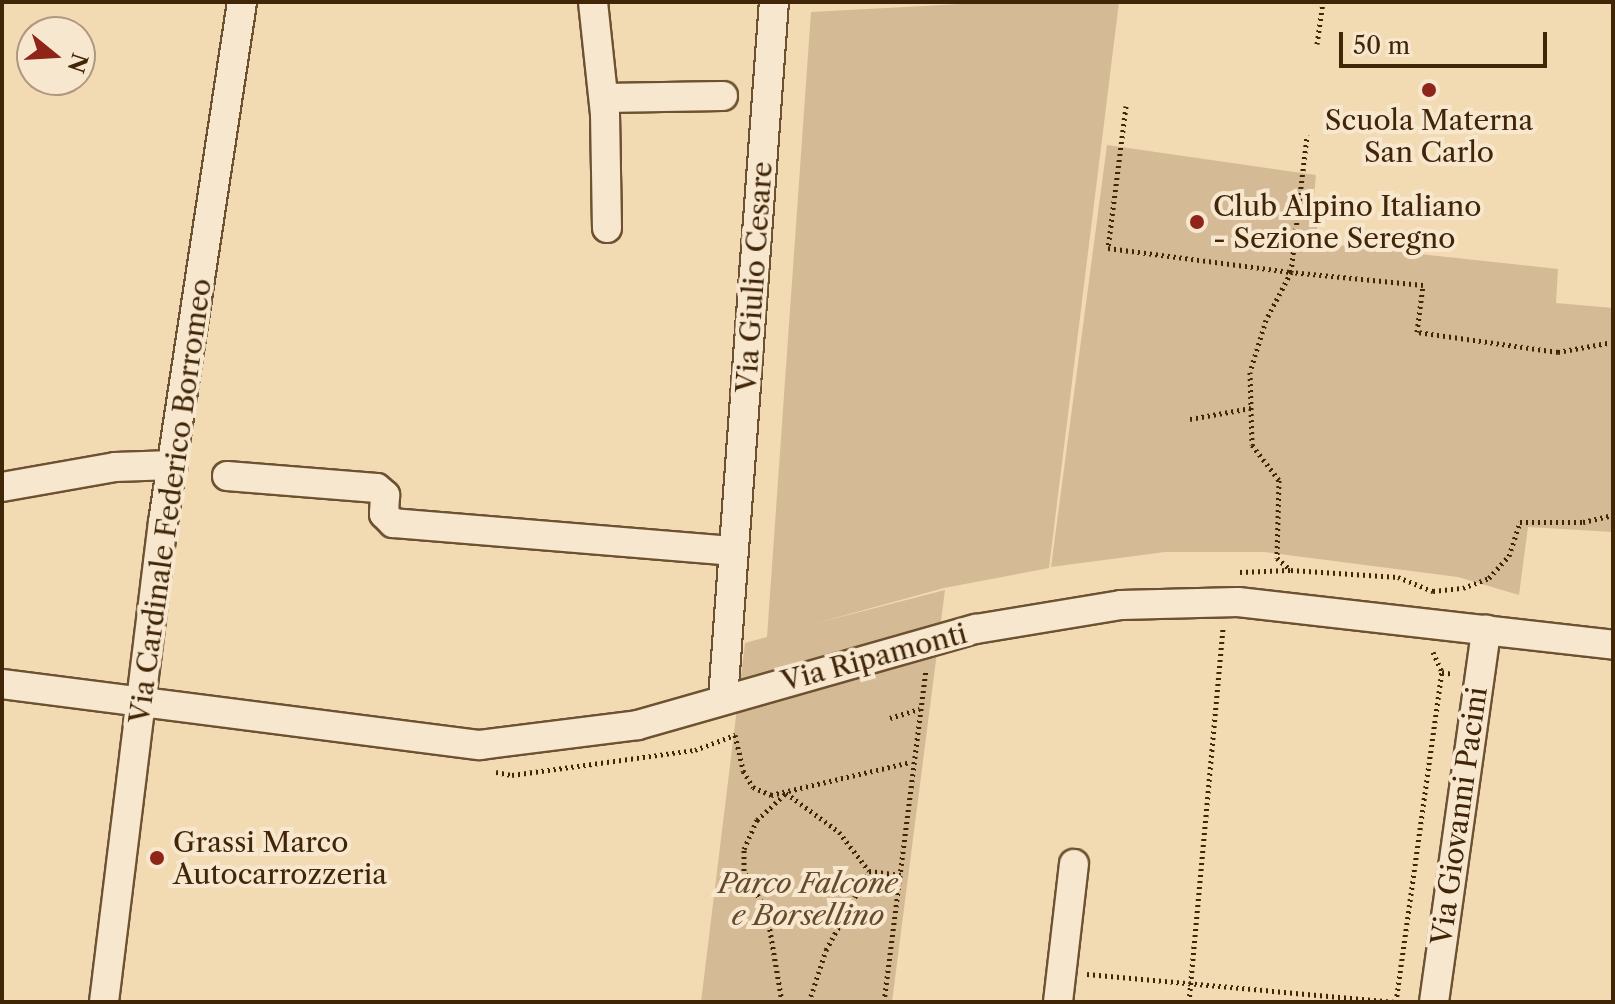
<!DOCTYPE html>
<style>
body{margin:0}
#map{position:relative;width:1615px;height:1004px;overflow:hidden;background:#f2dab3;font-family:"Libre Caslon Text",serif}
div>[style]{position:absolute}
.green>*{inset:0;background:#d4bb96}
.path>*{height:5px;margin-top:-2.5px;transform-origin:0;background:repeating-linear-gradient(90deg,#412507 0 2px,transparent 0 6px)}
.roads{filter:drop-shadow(2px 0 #6d5232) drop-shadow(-2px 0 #6d5232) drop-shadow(0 2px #6d5232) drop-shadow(0 -2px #6d5232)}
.minor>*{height:28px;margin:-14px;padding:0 14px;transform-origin:14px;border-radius:14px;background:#f7e7ce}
.dots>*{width:22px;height:22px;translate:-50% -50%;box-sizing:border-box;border:4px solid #f7e7ce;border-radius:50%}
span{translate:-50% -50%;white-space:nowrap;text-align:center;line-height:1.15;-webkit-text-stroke:8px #f7e7ce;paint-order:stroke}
.poi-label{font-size:28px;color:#412507}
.left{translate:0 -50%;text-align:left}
.street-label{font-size:28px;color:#412507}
.park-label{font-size:28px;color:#664a2b;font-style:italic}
.frame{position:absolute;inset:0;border:4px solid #412507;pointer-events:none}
.north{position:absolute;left:16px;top:16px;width:80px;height:80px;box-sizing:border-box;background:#f7e7ce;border:2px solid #ae997e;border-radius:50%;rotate:108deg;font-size:22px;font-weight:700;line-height:32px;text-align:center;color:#412507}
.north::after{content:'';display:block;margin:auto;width:28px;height:36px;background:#8f2418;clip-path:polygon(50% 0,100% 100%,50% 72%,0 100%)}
.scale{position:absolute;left:1339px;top:32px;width:208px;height:36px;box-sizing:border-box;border:4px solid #412507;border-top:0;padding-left:10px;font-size:24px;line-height:28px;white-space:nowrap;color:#412507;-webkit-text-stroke:6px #f7e7ce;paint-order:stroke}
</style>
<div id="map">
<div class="green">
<i style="clip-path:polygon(998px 2px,1119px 2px,1049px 568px,944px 588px,813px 624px,945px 590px,892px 1002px,701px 1002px,745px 643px,767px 637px,811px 12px)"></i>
<i style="clip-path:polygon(1107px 145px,1316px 175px,1312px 215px,1317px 216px,1317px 243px,1558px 269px,1556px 303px,1613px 308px,1613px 532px,1528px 527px,1519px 595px,1458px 577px,1265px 552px,1165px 552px,1051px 567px)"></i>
</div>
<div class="path">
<i style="left:1317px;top:44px;width:42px;rotate:-81.9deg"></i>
<i style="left:1126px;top:106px;width:143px;rotate:97.2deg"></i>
<i style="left:1108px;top:248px;width:185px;rotate:7.5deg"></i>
<i style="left:1291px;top:272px;width:138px;rotate:-83.3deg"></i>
<i style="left:1613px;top:342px;width:56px;rotate:169.7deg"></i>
<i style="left:1558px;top:352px;width:142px;rotate:-171.9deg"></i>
<i style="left:1417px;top:332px;width:47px;rotate:-82.7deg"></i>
<i style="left:1423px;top:285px;width:133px;rotate:-174.4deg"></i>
<i style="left:1291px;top:272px;width:54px;rotate:117.5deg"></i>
<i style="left:1266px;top:320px;width:54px;rotate:107.1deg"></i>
<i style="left:1250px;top:372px;width:73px;rotate:88.4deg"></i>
<i style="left:1252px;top:445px;width:44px;rotate:52.4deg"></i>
<i style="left:1279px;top:480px;width:78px;rotate:91.5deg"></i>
<i style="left:1277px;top:558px;width:18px;rotate:41deg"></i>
<i style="left:1291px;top:570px;width:107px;rotate:3.7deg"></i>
<i style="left:1398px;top:577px;width:38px;rotate:22deg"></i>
<i style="left:1433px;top:591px;width:30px;rotate:-6deg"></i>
<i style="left:1463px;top:588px;width:28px;rotate:-21deg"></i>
<i style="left:1489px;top:578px;width:30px;rotate:-48deg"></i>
<i style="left:1509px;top:556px;width:36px;rotate:-72deg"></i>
<i style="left:1520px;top:522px;width:63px"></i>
<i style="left:1583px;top:522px;width:31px;rotate:-13deg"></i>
<i style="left:1190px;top:419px;width:62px;rotate:-10.2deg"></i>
<i style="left:1240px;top:572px;width:50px;rotate:-2.3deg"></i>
<i style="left:1433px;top:652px;width:22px;rotate:66deg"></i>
<i style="left:1442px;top:672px;width:10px;rotate:11deg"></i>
<i style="left:890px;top:718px;width:31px;rotate:-17deg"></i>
<i style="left:496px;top:772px;width:16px;rotate:11deg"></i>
<i style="left:512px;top:775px;width:185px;rotate:-7.8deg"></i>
<i style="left:695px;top:750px;width:43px;rotate:-20.6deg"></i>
<i style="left:735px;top:735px;width:37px;rotate:77deg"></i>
<i style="left:743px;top:771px;width:19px;rotate:58deg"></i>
<i style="left:753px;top:787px;width:20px;rotate:24deg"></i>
<i style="left:771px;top:795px;width:144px;rotate:-13.3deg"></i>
<i style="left:1087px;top:974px;width:310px;rotate:5.2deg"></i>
<i style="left:782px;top:1002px;width:91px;rotate:-99.5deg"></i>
<i style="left:767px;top:912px;width:47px;rotate:-119.3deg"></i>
<i style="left:744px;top:871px;width:22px;rotate:-90deg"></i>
<i style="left:744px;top:849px;width:32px;rotate:-66deg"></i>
<i style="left:757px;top:820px;width:40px;rotate:-43deg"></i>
<i style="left:786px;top:793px;width:66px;rotate:36.3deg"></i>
<i style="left:839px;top:832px;width:49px;rotate:52.4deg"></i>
<i style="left:869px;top:871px;width:32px;rotate:7deg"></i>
<i style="left:809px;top:1002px;width:55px;rotate:-71.9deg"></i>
<i style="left:826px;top:950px;width:90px;rotate:-61.4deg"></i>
<i style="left:884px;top:1002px;width:335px;rotate:-82.8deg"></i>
<i style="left:1189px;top:1002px;width:375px;rotate:-84.8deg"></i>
<i style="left:1396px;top:1002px;width:333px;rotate:-82.1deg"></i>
</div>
<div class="roads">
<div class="minor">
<i style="left:593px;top:2px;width:113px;rotate:83.9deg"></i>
<i style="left:605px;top:114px;width:114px;rotate:89deg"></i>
<i style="left:604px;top:98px;width:119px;rotate:-1deg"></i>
<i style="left:227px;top:476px;width:150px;rotate:4.6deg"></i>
<i style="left:377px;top:488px;width:11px;rotate:41deg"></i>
<i style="left:385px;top:495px;width:19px;rotate:93deg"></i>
<i style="left:384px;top:514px;width:13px;rotate:45deg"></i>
<i style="left:393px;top:523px;width:341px;rotate:4.7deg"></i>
<i style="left:2px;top:487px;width:115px;rotate:-10deg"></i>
<i style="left:115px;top:467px;width:58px;rotate:-2deg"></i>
<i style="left:2px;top:684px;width:482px;rotate:7.3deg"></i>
<i style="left:480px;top:745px;width:159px;rotate:-7.2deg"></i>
<i style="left:638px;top:725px;width:351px;rotate:-15.9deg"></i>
<i style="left:976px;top:629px;width:147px;rotate:-9.4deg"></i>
<i style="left:1121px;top:605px;width:117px;rotate:-1.5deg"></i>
<i style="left:1238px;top:602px;width:377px;rotate:6.5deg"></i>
<i style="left:723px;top:699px;width:699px;rotate:-85.82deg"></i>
<i style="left:104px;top:1002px;width:484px;rotate:-83deg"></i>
<i style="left:163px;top:522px;width:526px;rotate:-81.36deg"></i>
<i style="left:1058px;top:1002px;width:139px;rotate:-83.4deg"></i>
<i style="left:1434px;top:1002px;width:376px;rotate:-82deg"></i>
</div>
</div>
<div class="dots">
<i style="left:1429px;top:90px;background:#8f2418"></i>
<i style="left:1197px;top:222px;background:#8f2418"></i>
<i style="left:157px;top:858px;background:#8f2418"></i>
</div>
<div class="poi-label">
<span style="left:1429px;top:136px">Scuola Materna<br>San Carlo</span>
<span class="left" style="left:1213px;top:222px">Club Alpino Italiano<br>- Sezione Seregno</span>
<span class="left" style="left:173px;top:858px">Grassi Marco<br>Autocarrozzeria</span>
</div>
<div class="street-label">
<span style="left:754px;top:277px;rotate:-86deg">Via Giulio Cesare</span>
<span style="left:170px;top:501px;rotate:-82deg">Via Cardinale Federico Borromeo</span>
<span style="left:874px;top:657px;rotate:-15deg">Via Ripamonti</span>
<span style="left:1459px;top:816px;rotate:-82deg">Via Giovanni Pacini</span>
</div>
<div class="park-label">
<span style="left:808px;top:899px">Parco Falcone<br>e Borsellino</span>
</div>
<div class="frame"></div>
<div class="north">N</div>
<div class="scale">50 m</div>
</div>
